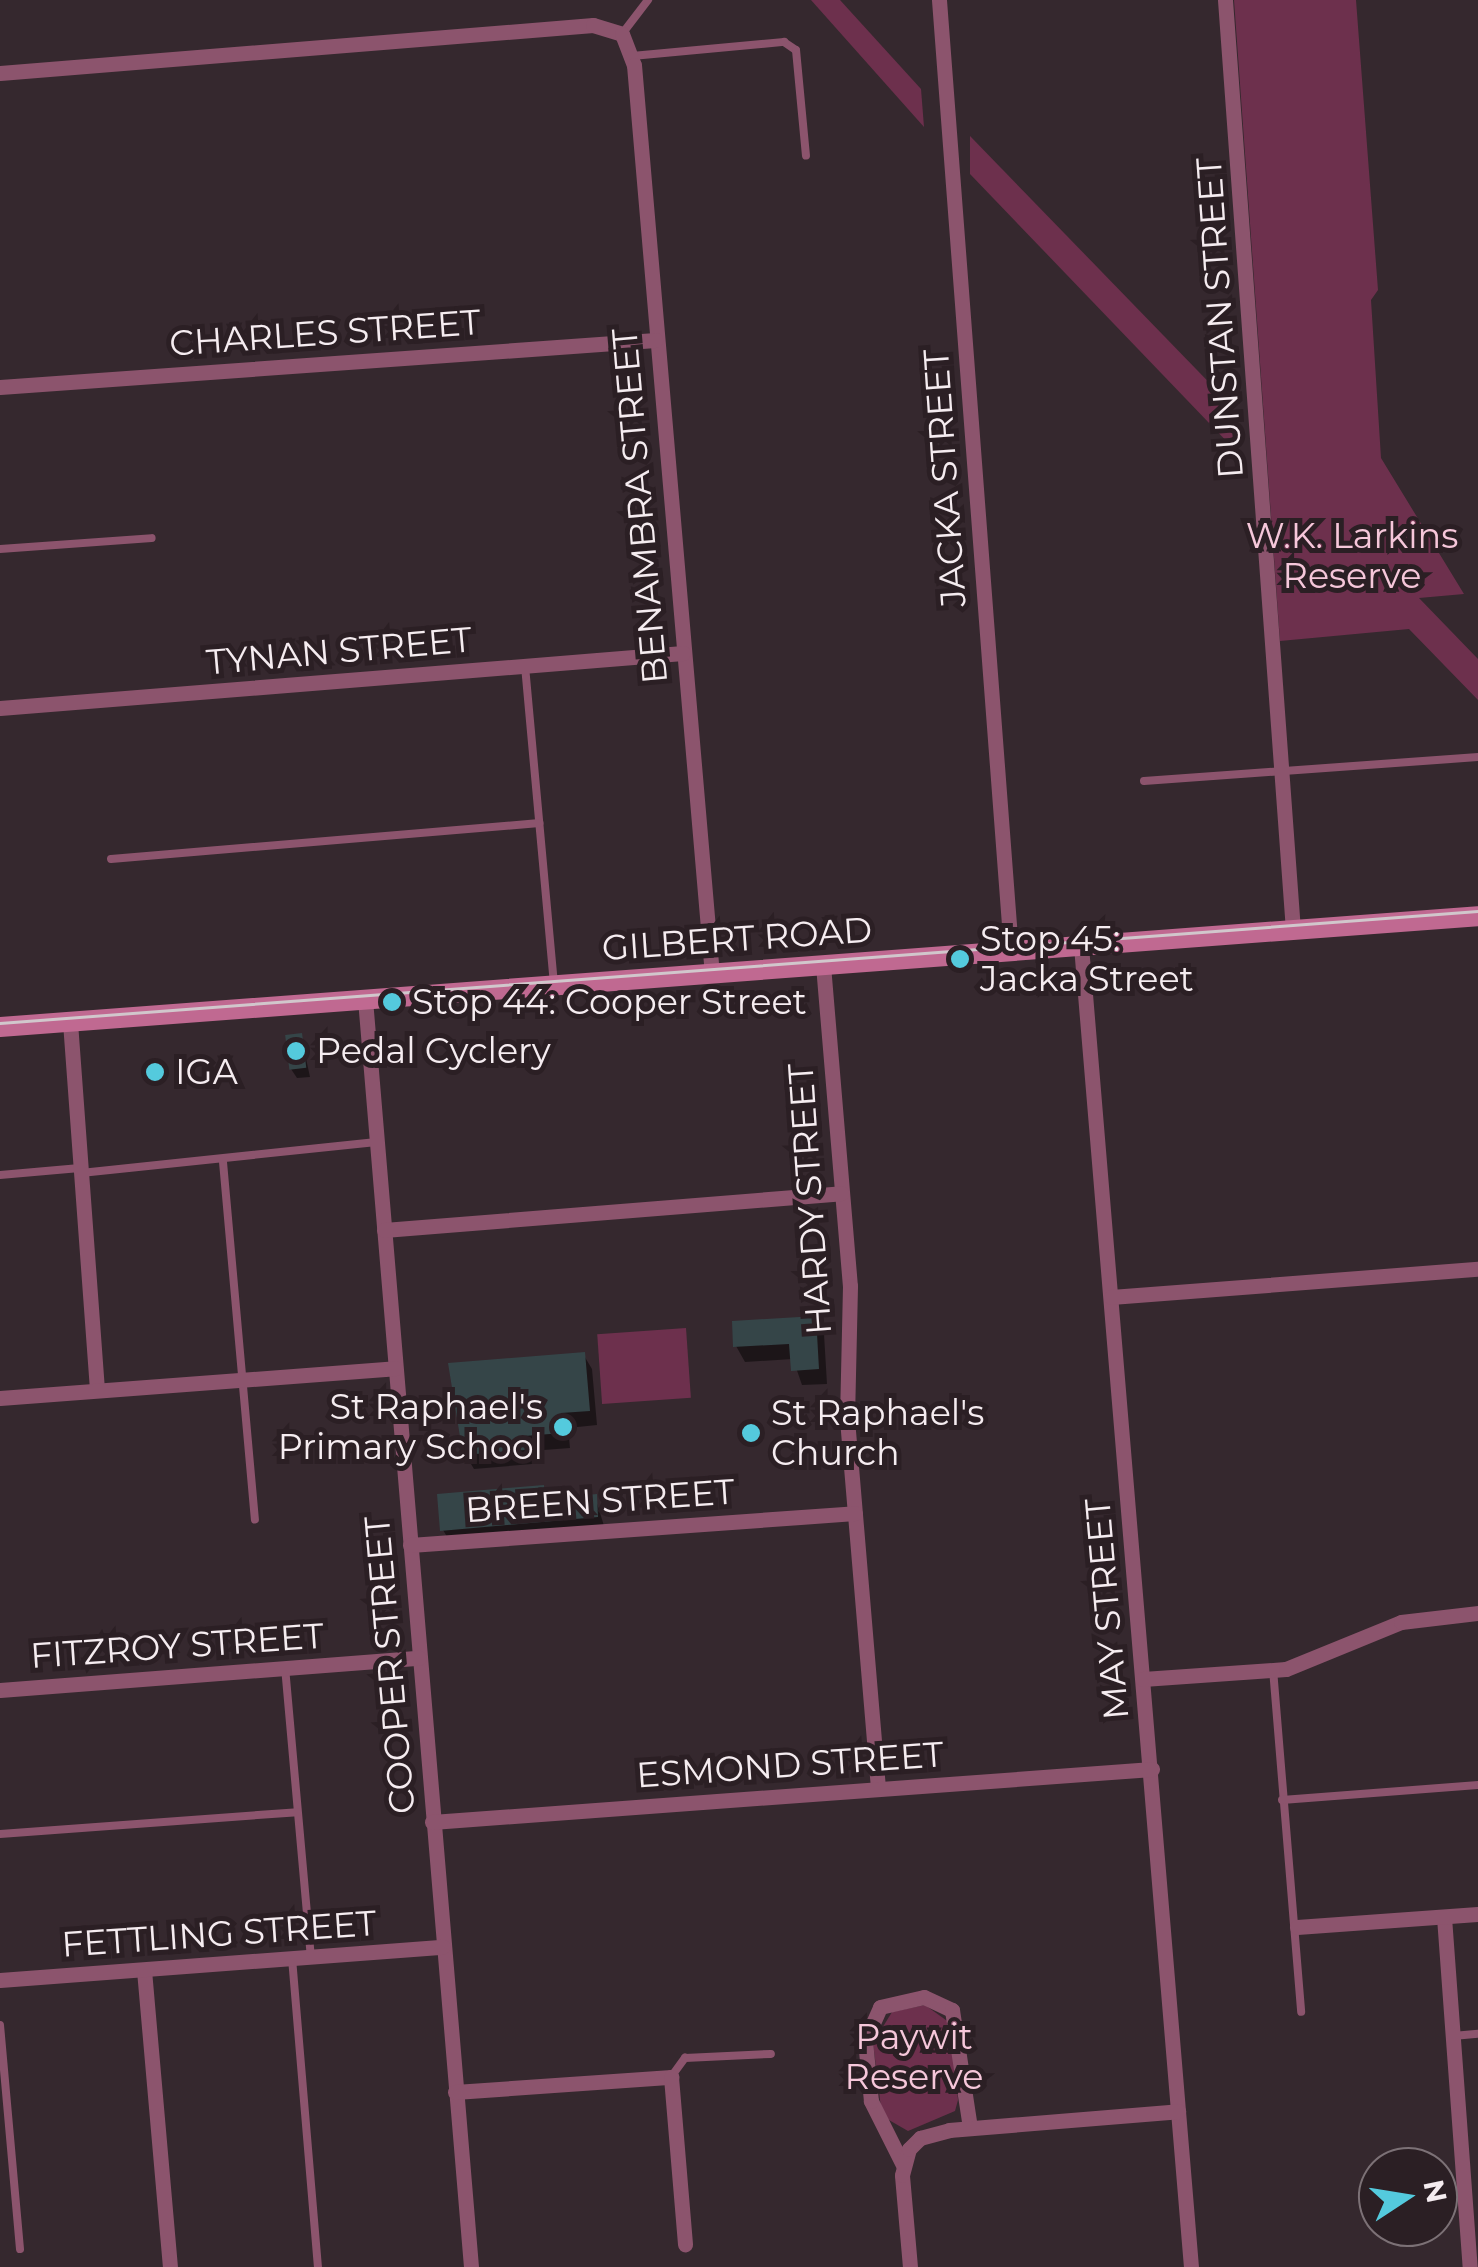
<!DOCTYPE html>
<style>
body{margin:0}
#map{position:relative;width:1478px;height:2267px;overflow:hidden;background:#35282e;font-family:Montserrat,sans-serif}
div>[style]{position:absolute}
.green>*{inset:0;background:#6d304d;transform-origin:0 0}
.shadow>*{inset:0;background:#0007}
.building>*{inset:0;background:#354548;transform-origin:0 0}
.lane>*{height:8px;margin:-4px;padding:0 4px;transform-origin:4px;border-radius:4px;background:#8c546d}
.street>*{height:15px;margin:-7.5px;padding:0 7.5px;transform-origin:7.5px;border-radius:7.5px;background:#8c546d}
.secondary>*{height:20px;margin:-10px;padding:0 10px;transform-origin:10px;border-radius:10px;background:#c06991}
.tram>*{height:2.5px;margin:-1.25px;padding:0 1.25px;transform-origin:1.25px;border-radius:1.25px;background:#d1c7cc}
.dots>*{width:28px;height:28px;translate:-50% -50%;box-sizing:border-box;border:5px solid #2b1f24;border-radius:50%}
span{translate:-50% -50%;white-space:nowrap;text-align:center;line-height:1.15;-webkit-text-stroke:10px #2b1f24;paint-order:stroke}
.street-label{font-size:35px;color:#f5ecf0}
.park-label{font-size:35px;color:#f6c7da}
.poi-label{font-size:35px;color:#f5ecf0}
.left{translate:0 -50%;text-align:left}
.right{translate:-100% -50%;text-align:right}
.north{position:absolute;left:1358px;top:2147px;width:100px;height:100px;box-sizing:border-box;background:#2b1f24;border:2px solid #7c7176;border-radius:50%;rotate:78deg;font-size:28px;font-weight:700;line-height:40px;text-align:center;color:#f5ecf0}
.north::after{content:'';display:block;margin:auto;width:35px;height:45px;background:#54cadd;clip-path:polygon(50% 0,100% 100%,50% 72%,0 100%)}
</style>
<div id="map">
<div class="green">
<i style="clip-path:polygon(811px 0,840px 0,921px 89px,924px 127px)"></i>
<i style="clip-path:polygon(1234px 0,1356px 0,1378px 290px,1371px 300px,1381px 458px,1464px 594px,1419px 598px,1478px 659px,1478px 700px,1409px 629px,1280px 641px)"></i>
<i style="clip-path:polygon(970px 136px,1229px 403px,1234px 449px,970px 174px)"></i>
<i style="left:686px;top:1328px;width:70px;height:89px;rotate:86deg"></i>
<i style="clip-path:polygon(925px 2005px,950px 2023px,958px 2100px,955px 2111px,908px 2131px,882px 2116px,873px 2043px,892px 2012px)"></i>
</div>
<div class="shadow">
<i style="clip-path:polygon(301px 1035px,310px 1077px,297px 1078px,291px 1069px)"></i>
<i style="clip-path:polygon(815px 1318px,824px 1334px,827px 1384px,802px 1385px,793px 1359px,745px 1362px,736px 1346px)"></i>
<i style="clip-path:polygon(583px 1354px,592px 1369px,597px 1425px,568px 1428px,570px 1448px,531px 1451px,532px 1464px,474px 1469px,465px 1454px)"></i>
<i style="clip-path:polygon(542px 1488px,550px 1501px,595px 1497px,606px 1532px,452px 1545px,443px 1530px)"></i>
</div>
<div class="building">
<i style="left:302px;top:1033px;width:35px;height:17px;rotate:83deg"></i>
<i style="clip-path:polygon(816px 1316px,819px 1369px,791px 1371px,789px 1344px,733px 1347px,732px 1321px)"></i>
<i style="clip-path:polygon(585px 1352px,590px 1411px,561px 1413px,563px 1433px,524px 1436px,525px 1450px,463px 1455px,448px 1363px)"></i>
<i style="clip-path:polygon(544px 1485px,545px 1499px,597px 1494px,598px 1517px,440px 1531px,437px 1494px)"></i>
</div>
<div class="lane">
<i style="left:622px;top:34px;width:43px;rotate:-52.6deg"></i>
<i style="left:632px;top:56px;width:153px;rotate:-5.3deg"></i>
<i style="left:784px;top:42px;width:14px;rotate:34deg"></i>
<i style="left:796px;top:50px;width:106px;rotate:84.6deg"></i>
<i style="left:0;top:549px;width:152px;rotate:-4.1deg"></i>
<i style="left:525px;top:666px;width:320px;rotate:84.8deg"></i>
<i style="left:1144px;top:781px;width:335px;rotate:-4.1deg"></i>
<i style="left:111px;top:859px;width:430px;rotate:-4.8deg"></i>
<i style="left:223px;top:1162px;width:359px;rotate:84.9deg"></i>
<i style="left:81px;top:1173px;width:297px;rotate:-6deg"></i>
<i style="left:0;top:1175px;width:80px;rotate:-5deg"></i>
<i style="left:285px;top:1667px;width:290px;rotate:84.9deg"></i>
<i style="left:1273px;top:1669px;width:344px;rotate:85.3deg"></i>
<i style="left:1282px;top:1800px;width:197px;rotate:-4.4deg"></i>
<i style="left:0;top:1834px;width:298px;rotate:-4.2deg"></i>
<i style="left:292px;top:1958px;width:310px;rotate:85.2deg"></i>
<i style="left:0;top:2025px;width:225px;rotate:84.9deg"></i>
<i style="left:1453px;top:2036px;width:25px;rotate:-5deg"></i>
<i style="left:671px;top:2077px;width:24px;rotate:-54deg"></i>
<i style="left:685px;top:2058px;width:86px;rotate:-2.7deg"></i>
</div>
<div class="street">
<i style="left:939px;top:0;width:954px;rotate:85.67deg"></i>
<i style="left:1225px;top:0;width:932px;rotate:85.82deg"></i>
<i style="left:0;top:73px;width:595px;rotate:-4.63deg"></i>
<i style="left:593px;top:25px;width:30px;rotate:17deg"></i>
<i style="left:622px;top:34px;width:33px;rotate:69deg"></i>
<i style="left:634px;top:65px;width:912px;rotate:85.1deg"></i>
<i style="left:0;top:387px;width:657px;rotate:-4.1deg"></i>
<i style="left:0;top:708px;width:685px;rotate:-4.6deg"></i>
<i style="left:1081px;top:946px;width:1326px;rotate:85.24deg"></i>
<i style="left:823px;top:965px;width:322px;rotate:85.2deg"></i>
<i style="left:850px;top:1286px;width:133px;rotate:91.3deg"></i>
<i style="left:847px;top:1419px;width:370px;rotate:85.2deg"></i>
<i style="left:365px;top:999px;width:1272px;rotate:85.22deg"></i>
<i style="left:70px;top:1022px;width:369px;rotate:85.8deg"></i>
<i style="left:384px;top:1230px;width:459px;rotate:-4.6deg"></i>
<i style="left:1111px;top:1297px;width:368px;rotate:-4.4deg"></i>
<i style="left:0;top:1398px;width:396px;rotate:-4.3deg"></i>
<i style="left:410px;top:1545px;width:446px;rotate:-4.1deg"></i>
<i style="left:1143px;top:1679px;width:143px;rotate:-4deg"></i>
<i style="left:1286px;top:1669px;width:124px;rotate:-22.2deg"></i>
<i style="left:1401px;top:1622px;width:78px;rotate:-6.7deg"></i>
<i style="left:0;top:1690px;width:420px;rotate:-4.4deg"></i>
<i style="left:432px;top:1822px;width:722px;rotate:-4.21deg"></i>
<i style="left:1444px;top:1917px;width:351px;rotate:85.8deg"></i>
<i style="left:1297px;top:1927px;width:181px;rotate:-4.1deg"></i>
<i style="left:144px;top:1970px;width:298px;rotate:85deg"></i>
<i style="left:0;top:1980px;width:444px;rotate:-4.3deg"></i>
<i style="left:455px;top:2092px;width:217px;rotate:-4deg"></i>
<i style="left:671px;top:2077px;width:168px;rotate:85.2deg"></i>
<i style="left:903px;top:2165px;width:72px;rotate:-116.6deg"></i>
<i style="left:871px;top:2101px;width:60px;rotate:-95.7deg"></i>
<i style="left:865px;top:2041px;width:37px;rotate:-66deg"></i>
<i style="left:880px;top:2007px;width:45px;rotate:-12.8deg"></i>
<i style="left:924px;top:1997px;width:31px;rotate:25deg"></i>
<i style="left:952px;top:2010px;width:119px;rotate:81.3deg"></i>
<i style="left:910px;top:2267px;width:92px;rotate:-95deg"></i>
<i style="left:902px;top:2175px;width:27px;rotate:-75deg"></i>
<i style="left:909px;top:2149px;width:16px;rotate:-45deg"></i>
<i style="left:920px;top:2138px;width:30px;rotate:-15deg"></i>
<i style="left:949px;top:2130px;width:230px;rotate:-4.7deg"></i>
</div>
<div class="secondary">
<i style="left:0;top:1027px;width:1482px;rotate:-4.29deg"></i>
</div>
<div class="tram">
<i style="left:0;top:1023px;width:1482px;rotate:-4.33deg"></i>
</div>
<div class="dots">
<i style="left:960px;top:959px;background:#54cadd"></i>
<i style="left:392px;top:1002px;background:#54cadd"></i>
<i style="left:296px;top:1051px;background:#54cadd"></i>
<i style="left:155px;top:1072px;background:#54cadd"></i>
<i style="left:563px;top:1427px;background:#54cadd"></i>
<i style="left:751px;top:1433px;background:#54cadd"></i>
</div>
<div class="street-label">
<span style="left:1220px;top:318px;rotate:-94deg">DUNSTAN STREET</span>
<span style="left:325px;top:333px;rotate:-4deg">CHARLES STREET</span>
<span style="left:945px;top:478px;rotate:-94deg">JACKA STREET</span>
<span style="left:640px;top:506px;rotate:-95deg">BENAMBRA STREET</span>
<span style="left:339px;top:651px;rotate:-5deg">TYNAN STREET</span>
<span style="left:737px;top:939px;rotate:-4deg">GILBERT ROAD</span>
<span style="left:810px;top:1199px;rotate:-94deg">HARDY STREET</span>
<span style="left:600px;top:1501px;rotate:-4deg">BREEN STREET</span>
<span style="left:1107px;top:1609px;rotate:-95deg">MAY STREET</span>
<span style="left:177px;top:1646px;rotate:-4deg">FITZROY STREET</span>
<span style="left:390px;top:1665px;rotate:-95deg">COOPER STREET</span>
<span style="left:790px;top:1765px;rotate:-4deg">ESMOND STREET</span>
<span style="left:219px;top:1934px;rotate:-4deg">FETTLING STREET</span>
</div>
<div class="park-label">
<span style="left:1352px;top:556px">W.K. Larkins<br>Reserve</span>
<span style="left:914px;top:2057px">Paywit<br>Reserve</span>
</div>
<div class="poi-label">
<span class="left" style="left:980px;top:959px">Stop 45:<br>Jacka Street</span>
<span class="left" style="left:412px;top:1002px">Stop 44: Cooper Street</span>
<span class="left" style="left:316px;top:1051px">Pedal Cyclery</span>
<span class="left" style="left:175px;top:1072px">IGA</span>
<span class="right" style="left:543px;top:1427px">St Raphael's<br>Primary School</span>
<span class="left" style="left:771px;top:1433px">St Raphael's<br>Church</span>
</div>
<div class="north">N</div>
</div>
